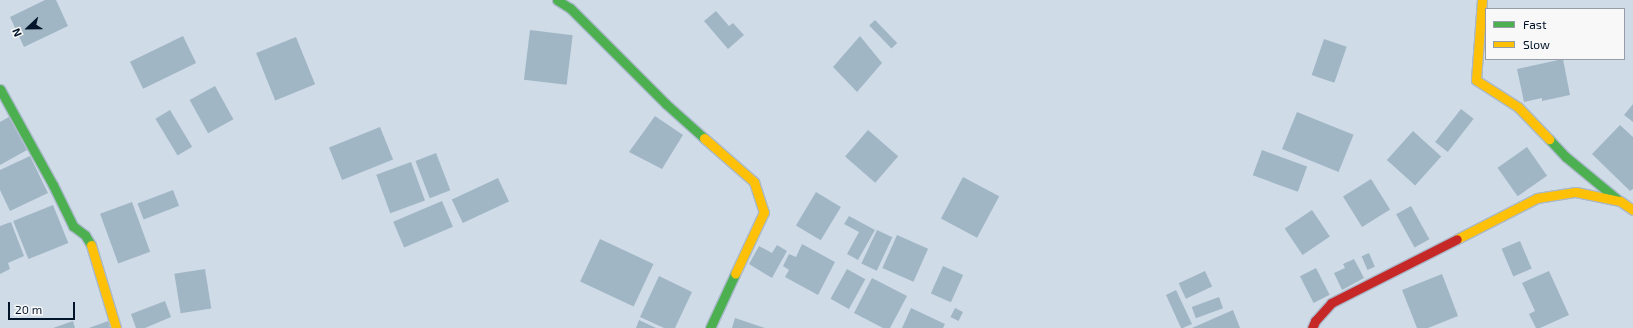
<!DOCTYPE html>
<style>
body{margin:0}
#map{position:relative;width:1633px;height:328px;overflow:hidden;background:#d0dbe8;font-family:"Exo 2",sans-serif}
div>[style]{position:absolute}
.building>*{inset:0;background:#a0b6c4;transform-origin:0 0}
.roads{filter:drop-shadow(1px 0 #aab9ca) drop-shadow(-1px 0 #aab9ca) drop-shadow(0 1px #aab9ca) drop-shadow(0 -1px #aab9ca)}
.fast>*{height:9px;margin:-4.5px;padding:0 4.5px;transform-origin:4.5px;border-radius:4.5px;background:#4caf50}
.slow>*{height:9px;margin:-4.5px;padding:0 4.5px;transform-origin:4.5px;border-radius:4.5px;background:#ffc107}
.jam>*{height:9px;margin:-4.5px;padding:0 4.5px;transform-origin:4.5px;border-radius:4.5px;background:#c62828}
span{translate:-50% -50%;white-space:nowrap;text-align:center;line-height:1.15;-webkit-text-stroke:3px #f8f8f8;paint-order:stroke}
.legend{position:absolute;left:1485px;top:8px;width:140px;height:52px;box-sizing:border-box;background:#f8f8f8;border:1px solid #969da6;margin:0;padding:5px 7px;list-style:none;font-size:12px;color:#02142a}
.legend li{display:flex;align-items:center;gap:8px;height:20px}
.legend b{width:20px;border:1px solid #969da6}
.north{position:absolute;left:8px;top:8px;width:40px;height:40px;-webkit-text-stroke:3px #f8f8f8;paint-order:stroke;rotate:248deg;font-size:11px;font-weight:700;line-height:16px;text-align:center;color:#02142a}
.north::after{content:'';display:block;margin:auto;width:14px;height:18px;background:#02142a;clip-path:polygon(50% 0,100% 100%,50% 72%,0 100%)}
.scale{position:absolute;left:8px;top:302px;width:67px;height:18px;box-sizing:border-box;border:2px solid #02142a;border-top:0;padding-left:5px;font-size:12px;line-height:14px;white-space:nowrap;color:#02142a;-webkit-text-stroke:3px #f8f8f8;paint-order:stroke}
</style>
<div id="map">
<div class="building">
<i style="clip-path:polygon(45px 0,56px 0,68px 26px,24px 47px,10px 17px)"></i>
<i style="clip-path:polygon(716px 11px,729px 26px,733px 23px,744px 35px,728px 49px,704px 21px)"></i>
<i style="left:875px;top:20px;width:32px;height:8px;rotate:46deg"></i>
<i style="left:530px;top:30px;width:43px;height:50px;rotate:7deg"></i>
<i style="left:183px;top:36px;width:30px;height:59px;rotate:64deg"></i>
<i style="clip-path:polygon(860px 36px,882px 63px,857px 92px,833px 67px)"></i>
<i style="left:296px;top:37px;width:51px;height:43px;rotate:68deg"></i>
<i style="left:1324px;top:39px;width:24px;height:38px;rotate:19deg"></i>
<i style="clip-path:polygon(1563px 59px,1570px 95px,1542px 101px,1542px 98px,1524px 102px,1517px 69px)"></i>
<i style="left:215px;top:86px;width:38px;height:29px;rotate:61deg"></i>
<i style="clip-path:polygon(1633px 104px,1633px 122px,1624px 115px)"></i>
<i style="left:1461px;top:109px;width:16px;height:42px;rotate:38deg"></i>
<i style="left:170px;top:110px;width:43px;height:17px;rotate:59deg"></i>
<i style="left:1297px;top:112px;width:61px;height:40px;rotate:22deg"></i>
<i style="clip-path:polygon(655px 116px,683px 135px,662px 169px,629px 152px)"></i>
<i style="clip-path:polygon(9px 117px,27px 150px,0 165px,0 122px)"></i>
<i style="clip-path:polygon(1620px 125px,1633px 137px,1633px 189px,1630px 191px,1592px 154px)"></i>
<i style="left:380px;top:127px;width:35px;height:55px;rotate:68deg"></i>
<i style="left:868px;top:130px;width:40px;height:35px;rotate:41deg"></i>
<i style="left:1413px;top:131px;width:38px;height:39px;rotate:42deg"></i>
<i style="left:1527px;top:147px;width:35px;height:36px;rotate:55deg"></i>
<i style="left:1262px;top:150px;width:48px;height:27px;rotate:20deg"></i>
<i style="left:436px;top:153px;width:40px;height:22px;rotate:69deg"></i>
<i style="clip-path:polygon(30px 156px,48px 193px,10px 211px,0 190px,0 170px)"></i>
<i style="left:411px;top:162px;width:41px;height:37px;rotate:70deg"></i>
<i style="left:963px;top:177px;width:41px;height:47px;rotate:28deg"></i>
<i style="left:498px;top:178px;width:26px;height:51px;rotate:65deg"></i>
<i style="left:1371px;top:179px;width:36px;height:33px;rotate:58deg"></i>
<i style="left:173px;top:190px;width:17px;height:38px;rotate:69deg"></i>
<i style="left:816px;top:192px;width:29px;height:39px;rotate:31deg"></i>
<i style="left:442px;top:201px;width:28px;height:53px;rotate:67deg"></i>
<i style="left:132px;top:202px;width:53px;height:34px;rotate:70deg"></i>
<i style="left:53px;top:205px;width:41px;height:43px;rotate:68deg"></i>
<i style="left:1411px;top:206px;width:38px;height:17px;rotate:61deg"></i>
<i style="left:1312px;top:210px;width:32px;height:33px;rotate:56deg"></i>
<i style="clip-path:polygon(849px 216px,875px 230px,858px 260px,847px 254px,859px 232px,844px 224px)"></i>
<i style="clip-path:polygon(11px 222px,24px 256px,8px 263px,10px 269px,0 274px,0 226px)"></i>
<i style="left:877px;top:230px;width:17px;height:37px;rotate:25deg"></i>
<i style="left:897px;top:235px;width:34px;height:36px;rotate:24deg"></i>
<i style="left:600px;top:239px;width:59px;height:47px;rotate:25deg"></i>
<i style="left:1520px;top:241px;width:30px;height:20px;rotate:67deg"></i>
<i style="clip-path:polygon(802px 244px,835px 262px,818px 295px,785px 277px,789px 270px,783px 266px,789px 254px,796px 257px)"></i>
<i style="clip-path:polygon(777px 245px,787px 251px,772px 278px,749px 264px,759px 246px,772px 253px)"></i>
<i style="left:1369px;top:253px;width:15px;height:8px;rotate:67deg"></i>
<i style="clip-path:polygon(1354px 259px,1364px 278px,1342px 290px,1334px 273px,1345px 268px,1343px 264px)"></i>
<i style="left:943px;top:266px;width:22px;height:30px;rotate:24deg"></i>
<i style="left:1316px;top:268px;width:30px;height:18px;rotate:63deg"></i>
<i style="left:205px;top:269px;width:40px;height:31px;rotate:81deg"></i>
<i style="left:847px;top:269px;width:21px;height:34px;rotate:29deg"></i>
<i style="left:1205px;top:271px;width:17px;height:29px;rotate:65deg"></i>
<i style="clip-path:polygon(1549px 271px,1569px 315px,1540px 328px,1536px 328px,1529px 314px,1535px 311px,1522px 283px)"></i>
<i style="clip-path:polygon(1442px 274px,1458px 316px,1428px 328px,1417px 328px,1402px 290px)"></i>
<i style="clip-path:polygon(659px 276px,692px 292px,675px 328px,664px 328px,640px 317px)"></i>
<i style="clip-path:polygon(872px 278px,907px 296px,890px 328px,883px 328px,854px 313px)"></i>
<i style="clip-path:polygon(1176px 290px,1192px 324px,1183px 328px,1181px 328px,1166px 295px)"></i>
<i style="left:1219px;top:297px;width:12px;height:29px;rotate:70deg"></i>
<i style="clip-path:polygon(165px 301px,171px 317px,145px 328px,136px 328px,131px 314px)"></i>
<i style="clip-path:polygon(911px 308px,945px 324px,943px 328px,902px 328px)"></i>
<i style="left:955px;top:308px;width:9px;height:10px;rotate:27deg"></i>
<i style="clip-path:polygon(1233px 310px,1240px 328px,1192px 328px)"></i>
<i style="clip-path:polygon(735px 318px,765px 328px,732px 328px)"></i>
<i style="clip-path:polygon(639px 320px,656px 328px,636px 328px)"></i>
<i style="clip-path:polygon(73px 321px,75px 328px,53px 328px)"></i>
<i style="clip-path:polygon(108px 321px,110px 328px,89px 328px)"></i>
</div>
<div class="roads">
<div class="fast">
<i style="left:557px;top:0;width:15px;rotate:32deg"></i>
<i style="left:570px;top:8px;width:136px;rotate:45deg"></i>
<i style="left:666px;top:104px;width:51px;rotate:41.8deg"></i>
<i style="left:0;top:89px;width:110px;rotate:61.1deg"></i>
<i style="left:53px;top:185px;width:46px;rotate:64deg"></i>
<i style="left:73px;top:226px;width:15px;rotate:37deg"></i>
<i style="left:85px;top:235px;width:12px;rotate:59deg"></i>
<i style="left:1549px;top:139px;width:25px;rotate:47deg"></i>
<i style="left:1566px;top:157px;width:66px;rotate:39.5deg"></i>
<i style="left:710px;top:328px;width:60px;rotate:-65.2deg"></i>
</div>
<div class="slow">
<i style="left:1482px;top:0;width:80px;rotate:94.3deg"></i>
<i style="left:1476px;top:80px;width:50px;rotate:32.7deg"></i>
<i style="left:1518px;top:107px;width:45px;rotate:45.9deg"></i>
<i style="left:704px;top:138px;width:67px;rotate:41.3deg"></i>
<i style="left:754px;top:182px;width:32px;rotate:72deg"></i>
<i style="left:764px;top:212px;width:68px;rotate:115.1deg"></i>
<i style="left:1457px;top:239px;width:90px;rotate:-27.1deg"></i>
<i style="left:1537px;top:198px;width:39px;rotate:-9deg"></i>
<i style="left:1576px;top:192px;width:45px;rotate:11.6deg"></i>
<i style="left:1620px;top:201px;width:16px;rotate:35deg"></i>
<i style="left:91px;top:245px;width:87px;rotate:73.2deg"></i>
</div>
<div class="jam">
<i style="left:1312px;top:328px;width:8px;rotate:-67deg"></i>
<i style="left:1315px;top:321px;width:24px;rotate:-48deg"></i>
<i style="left:1331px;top:303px;width:141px;rotate:-26.9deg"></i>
</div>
</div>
<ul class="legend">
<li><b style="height:5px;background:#4caf50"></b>Fast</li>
<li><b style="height:5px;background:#ffc107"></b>Slow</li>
</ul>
<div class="north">N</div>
<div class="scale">20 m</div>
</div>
